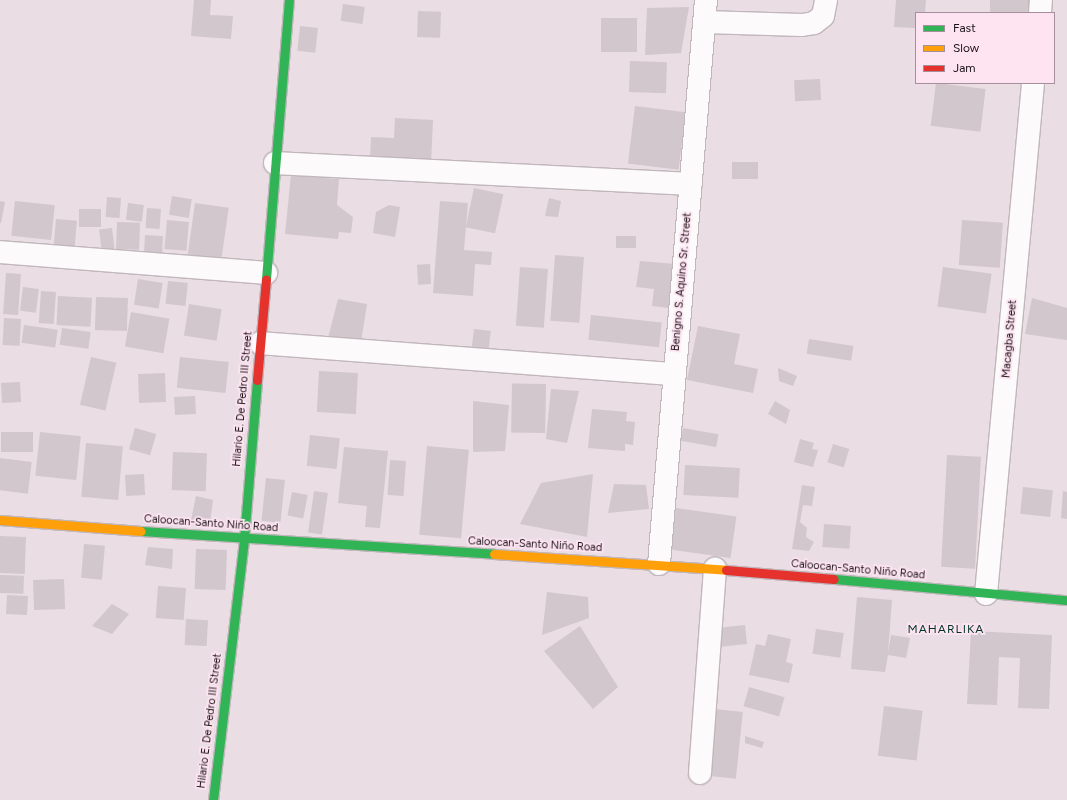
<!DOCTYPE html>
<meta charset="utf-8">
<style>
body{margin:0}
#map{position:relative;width:1067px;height:800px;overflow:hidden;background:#eadde4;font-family:Figtree,sans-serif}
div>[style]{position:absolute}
.building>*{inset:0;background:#d2c7cd;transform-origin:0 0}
.roads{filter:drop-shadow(1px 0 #c0b6bb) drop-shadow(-1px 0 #c0b6bb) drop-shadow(0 1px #c0b6bb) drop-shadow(0 -1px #c0b6bb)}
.street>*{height:22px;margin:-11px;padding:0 11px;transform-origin:11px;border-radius:11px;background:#fcfafb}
.fast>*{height:9px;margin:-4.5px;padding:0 4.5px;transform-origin:4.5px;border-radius:4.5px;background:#30b455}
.slow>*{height:9px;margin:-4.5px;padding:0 4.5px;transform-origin:4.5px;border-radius:4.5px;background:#ff9f0a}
.jam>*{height:9px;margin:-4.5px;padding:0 4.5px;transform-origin:4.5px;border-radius:4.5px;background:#e5322d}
span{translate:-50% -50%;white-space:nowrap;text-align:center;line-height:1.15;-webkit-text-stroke:3.5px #fee4f1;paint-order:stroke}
.street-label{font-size:11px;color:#1a1217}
.neighbourhood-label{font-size:12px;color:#013423;letter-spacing:1px}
.legend{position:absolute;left:915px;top:12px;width:140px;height:72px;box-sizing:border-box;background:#fee4f1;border:1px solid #a3909a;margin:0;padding:5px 7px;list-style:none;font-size:12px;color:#1a1217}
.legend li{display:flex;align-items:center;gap:8px;height:20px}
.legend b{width:20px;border:1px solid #a3909a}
</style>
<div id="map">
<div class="building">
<i style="clip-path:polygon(194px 0,211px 0,210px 15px,233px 16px,231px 39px,191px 36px)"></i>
<i style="clip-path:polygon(896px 0,926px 0,925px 13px,916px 13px,916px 28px,894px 27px)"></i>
<i style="left:990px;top:0;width:39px;height:13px"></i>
<i style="left:343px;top:4px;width:22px;height:17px;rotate:8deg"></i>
<i style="clip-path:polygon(689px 7px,681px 53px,645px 55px,647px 8px)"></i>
<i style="left:418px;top:11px;width:23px;height:26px;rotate:2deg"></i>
<i style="left:601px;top:18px;width:36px;height:34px"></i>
<i style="left:300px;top:26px;width:18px;height:25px;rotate:6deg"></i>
<i style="left:630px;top:61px;width:37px;height:31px;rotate:2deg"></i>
<i style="left:820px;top:79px;width:21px;height:26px;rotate:87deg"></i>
<i style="left:936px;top:83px;width:50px;height:43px;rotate:7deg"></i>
<i style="left:635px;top:106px;width:51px;height:58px;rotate:7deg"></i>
<i style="clip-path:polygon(395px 118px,433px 120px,431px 162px,370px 160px,371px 137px,394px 138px)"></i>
<i style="left:732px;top:162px;width:26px;height:17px"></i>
<i style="clip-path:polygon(291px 175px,339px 179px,337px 205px,353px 217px,351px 233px,339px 232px,338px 239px,285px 234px)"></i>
<i style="left:474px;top:188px;width:30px;height:40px;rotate:12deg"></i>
<i style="left:172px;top:196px;width:20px;height:19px;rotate:9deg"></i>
<i style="left:107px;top:197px;width:14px;height:20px;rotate:4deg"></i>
<i style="clip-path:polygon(549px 198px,561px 201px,558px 217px,545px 216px)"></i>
<i style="clip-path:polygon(0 201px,5px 202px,1px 223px,0 223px)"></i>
<i style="left:15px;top:201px;width:40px;height:35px;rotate:6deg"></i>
<i style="clip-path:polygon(440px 201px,468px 203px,464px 250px,492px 252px,491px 265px,475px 264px,473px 296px,433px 293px)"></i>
<i style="left:128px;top:203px;width:16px;height:17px;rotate:7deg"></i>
<i style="left:195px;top:203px;width:34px;height:52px;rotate:8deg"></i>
<i style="clip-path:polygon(389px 205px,400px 207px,395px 237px,373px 233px,376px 212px)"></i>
<i style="left:147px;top:208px;width:14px;height:20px;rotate:4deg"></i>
<i style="left:79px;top:209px;width:22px;height:18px"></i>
<i style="left:56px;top:219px;width:21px;height:28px;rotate:5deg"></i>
<i style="left:167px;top:220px;width:22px;height:29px;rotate:5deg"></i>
<i style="left:962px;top:220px;width:41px;height:45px;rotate:4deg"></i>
<i style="left:117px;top:222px;width:23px;height:27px;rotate:2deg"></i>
<i style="left:112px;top:228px;width:23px;height:13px;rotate:83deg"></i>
<i style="left:145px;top:235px;width:18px;height:22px;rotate:3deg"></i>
<i style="left:636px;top:236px;width:12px;height:20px;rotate:90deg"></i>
<i style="left:555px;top:255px;width:29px;height:66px;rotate:4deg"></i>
<i style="clip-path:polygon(640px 261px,675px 264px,668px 308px,652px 306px,654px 289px,636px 287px)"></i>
<i style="left:430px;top:264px;width:20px;height:13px;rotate:87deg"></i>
<i style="left:520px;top:267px;width:28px;height:59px;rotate:4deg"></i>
<i style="left:943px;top:267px;width:49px;height:40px;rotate:8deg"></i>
<i style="left:6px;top:273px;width:15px;height:41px;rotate:4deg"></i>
<i style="left:138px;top:279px;width:25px;height:26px;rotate:9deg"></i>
<i style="left:168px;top:281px;width:20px;height:23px;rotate:6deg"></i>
<i style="left:23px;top:287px;width:16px;height:24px;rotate:7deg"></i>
<i style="left:41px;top:291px;width:15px;height:32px;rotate:4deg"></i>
<i style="left:58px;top:296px;width:34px;height:29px;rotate:3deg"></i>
<i style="left:96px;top:297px;width:32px;height:33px;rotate:2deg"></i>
<i style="clip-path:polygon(1032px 298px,1067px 308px,1067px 340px,1025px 334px)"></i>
<i style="clip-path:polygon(338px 299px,367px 304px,361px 342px,328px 338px)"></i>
<i style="left:189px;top:304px;width:33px;height:32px;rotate:9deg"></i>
<i style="left:131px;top:312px;width:39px;height:35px;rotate:10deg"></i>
<i style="left:591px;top:315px;width:71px;height:25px;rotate:6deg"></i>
<i style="left:4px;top:318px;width:17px;height:27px;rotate:3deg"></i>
<i style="left:24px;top:325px;width:34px;height:18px;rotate:8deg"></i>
<i style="clip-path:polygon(698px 326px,740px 334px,734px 364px,758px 369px,753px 393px,687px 380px)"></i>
<i style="left:62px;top:328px;width:29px;height:17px;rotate:8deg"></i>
<i style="left:474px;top:329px;width:17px;height:19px;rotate:7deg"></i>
<i style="left:809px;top:339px;width:45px;height:15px;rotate:9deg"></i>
<i style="left:91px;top:357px;width:26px;height:49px;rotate:13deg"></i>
<i style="left:180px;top:357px;width:49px;height:31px;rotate:6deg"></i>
<i style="clip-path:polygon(778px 368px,797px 376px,793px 386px,779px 381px)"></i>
<i style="left:319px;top:371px;width:39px;height:41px;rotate:3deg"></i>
<i style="left:165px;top:373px;width:29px;height:27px;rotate:88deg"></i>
<i style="left:20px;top:382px;width:20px;height:19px;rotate:87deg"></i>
<i style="left:546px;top:384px;width:49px;height:34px;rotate:91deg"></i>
<i style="clip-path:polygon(551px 389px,579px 391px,567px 443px,546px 439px)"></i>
<i style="left:195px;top:396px;width:18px;height:21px;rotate:87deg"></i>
<i style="clip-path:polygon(473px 401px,509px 405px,505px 451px,473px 452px)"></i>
<i style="clip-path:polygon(775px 401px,790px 410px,786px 424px,768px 414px)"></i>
<i style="clip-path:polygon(592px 409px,627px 412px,626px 421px,635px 422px,633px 445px,625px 444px,625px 451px,588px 448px)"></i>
<i style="left:135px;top:428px;width:22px;height:22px;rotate:16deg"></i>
<i style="left:683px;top:428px;width:36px;height:13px;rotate:10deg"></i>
<i style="left:1px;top:432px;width:32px;height:20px"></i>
<i style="left:40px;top:432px;width:41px;height:44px;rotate:6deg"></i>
<i style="left:310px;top:435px;width:30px;height:31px;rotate:6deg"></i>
<i style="clip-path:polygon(800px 439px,814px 443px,812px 449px,818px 450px,813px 467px,794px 462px)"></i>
<i style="left:86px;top:443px;width:37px;height:54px;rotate:5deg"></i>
<i style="left:833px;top:444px;width:17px;height:19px;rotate:17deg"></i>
<i style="left:427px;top:446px;width:42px;height:89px;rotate:5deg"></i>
<i style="clip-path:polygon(344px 447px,388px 451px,380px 528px,365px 527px,367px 506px,338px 503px)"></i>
<i style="left:173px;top:452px;width:34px;height:38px;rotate:2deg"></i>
<i style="left:947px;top:455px;width:34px;height:112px;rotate:3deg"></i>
<i style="left:0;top:458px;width:32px;height:32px;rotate:7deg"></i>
<i style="left:390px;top:460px;width:16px;height:35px;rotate:4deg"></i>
<i style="left:685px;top:465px;width:55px;height:30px;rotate:3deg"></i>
<i style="left:144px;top:474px;width:21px;height:19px;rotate:87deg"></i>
<i style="clip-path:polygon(593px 474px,587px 537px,520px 524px,541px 483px)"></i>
<i style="left:266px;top:478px;width:19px;height:43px;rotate:6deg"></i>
<i style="clip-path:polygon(614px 484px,646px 485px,649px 509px,608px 513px)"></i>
<i style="clip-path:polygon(802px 485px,815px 487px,812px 506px,803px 505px,800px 522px,807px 528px,806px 537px,814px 542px,809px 551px,792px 549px)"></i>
<i style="left:1023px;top:487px;width:30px;height:27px;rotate:6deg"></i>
<i style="left:314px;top:491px;width:14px;height:42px;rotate:8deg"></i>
<i style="clip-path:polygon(1063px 491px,1067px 492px,1067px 519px,1061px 518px)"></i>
<i style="left:292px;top:492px;width:16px;height:24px;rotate:11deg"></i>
<i style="clip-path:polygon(196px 496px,213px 500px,210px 523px,191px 520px)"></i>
<i style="left:676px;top:508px;width:61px;height:42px;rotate:8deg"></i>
<i style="left:824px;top:524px;width:27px;height:23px;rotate:4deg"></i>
<i style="left:0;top:536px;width:26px;height:37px;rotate:2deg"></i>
<i style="left:84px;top:544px;width:21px;height:34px;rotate:5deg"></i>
<i style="clip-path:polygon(148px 547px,173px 549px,172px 569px,145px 565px)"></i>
<i style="left:196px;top:549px;width:31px;height:40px;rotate:2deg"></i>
<i style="left:0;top:575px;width:24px;height:18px;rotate:2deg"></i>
<i style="left:64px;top:579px;width:30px;height:31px;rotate:88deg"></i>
<i style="left:158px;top:586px;width:28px;height:32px;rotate:4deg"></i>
<i style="clip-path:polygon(547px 592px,588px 597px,589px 618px,542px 635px)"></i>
<i style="left:7px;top:595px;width:21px;height:19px;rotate:3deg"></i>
<i style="clip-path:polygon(857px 597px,892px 600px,888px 653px,891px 635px,910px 638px,906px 658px,888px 655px,885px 672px,851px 669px)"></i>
<i style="clip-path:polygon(112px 604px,129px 614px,112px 634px,92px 626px)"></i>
<i style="left:186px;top:619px;width:22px;height:26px;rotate:3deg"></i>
<i style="left:745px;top:625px;width:19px;height:29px;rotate:84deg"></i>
<i style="clip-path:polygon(580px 626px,618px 687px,593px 709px,544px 651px)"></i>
<i style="left:816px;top:629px;width:28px;height:25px;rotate:8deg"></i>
<i style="clip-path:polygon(971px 631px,1052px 635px,1049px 709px,1018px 708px,1020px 658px,999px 657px,997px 705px,967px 704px)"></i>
<i style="clip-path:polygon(768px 634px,791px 639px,786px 662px,793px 664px,789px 683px,749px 675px,756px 644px,765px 646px)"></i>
<i style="left:749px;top:687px;width:37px;height:20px;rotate:16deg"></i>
<i style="left:884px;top:706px;width:39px;height:50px;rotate:7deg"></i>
<i style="left:714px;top:709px;width:29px;height:67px;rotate:6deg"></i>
<i style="clip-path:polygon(745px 736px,764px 742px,762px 748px,745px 743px)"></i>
</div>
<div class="roads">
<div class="street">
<i style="left:1040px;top:13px;width:13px;rotate:-86deg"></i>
<i style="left:704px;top:22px;width:98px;rotate:1.8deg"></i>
<i style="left:802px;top:25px;width:12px;rotate:-9deg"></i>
<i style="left:814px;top:23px;width:11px;rotate:-38deg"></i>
<i style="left:823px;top:16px;width:16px;rotate:-79deg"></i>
<i style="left:275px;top:163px;width:416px;rotate:2.9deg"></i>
<i style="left:0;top:252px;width:267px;rotate:4.5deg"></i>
<i style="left:260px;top:343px;width:415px;rotate:4.3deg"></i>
<i style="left:659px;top:564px;width:566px;rotate:-85.24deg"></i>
<i style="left:986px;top:594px;width:513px;rotate:-84.74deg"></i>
<i style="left:700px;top:773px;width:205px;rotate:-85.8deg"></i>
</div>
<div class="fast">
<i style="left:266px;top:279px;width:280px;rotate:-85.3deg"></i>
<i style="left:141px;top:531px;width:354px;rotate:3.7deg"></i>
<i style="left:834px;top:579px;width:234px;rotate:5.2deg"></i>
<i style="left:213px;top:800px;width:263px;rotate:-83.2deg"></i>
<i style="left:244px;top:539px;width:160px;rotate:-85.3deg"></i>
</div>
<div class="slow">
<i style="left:0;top:520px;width:141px;rotate:4.5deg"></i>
<i style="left:494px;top:554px;width:233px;rotate:3.9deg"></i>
</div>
<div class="jam">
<i style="left:257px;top:380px;width:101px;rotate:-84.9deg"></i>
<i style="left:726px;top:570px;width:108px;rotate:4.8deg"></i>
</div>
</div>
<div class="street-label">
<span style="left:682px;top:282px;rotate:-85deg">Benigno S. Aquino Sr. Street</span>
<span style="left:1010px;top:339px;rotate:-85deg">Macagba Street</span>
<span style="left:243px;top:399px;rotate:-85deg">Hilario E. De Pedro III Street</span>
<span style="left:211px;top:524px;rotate:4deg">Caloocan-Santo Niño Road</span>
<span style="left:535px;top:545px;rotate:3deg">Caloocan-Santo Niño Road</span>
<span style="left:858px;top:570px;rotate:5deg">Caloocan-Santo Niño Road</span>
<span style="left:210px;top:721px;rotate:-83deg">Hilario E. De Pedro III Street</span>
</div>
<div class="neighbourhood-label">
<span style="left:946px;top:630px">MAHARLIKA</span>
</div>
<ul class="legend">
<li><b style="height:5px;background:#30b455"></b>Fast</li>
<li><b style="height:5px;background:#ff9f0a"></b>Slow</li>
<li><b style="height:5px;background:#e5322d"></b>Jam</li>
</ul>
</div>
